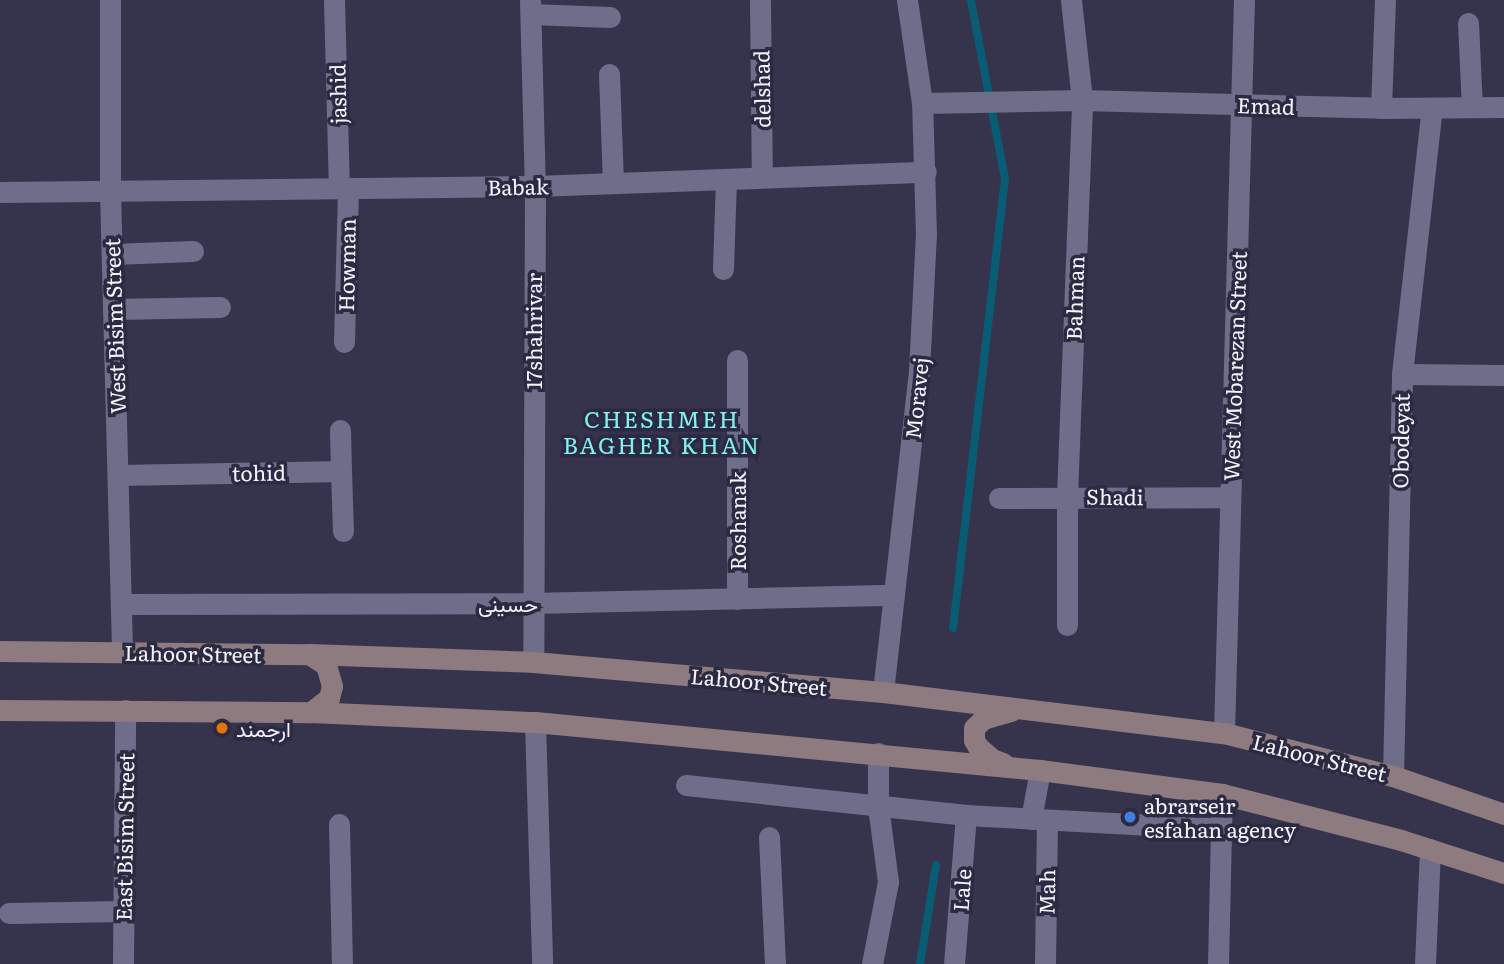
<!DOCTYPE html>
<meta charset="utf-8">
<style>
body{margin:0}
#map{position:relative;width:1504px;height:964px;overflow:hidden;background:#36344d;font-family:Literata,Vazirmatn,serif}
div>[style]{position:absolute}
.stream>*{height:8px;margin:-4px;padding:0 4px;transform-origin:4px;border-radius:4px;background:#085d74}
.minor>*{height:21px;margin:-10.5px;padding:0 10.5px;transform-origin:10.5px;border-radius:10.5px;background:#6f6e8a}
.tertiary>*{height:21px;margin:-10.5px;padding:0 10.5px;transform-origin:10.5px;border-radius:10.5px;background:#6f6e8a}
.secondary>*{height:21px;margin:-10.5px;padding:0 10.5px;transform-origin:10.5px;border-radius:10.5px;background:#8e7b7f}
.dots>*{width:19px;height:19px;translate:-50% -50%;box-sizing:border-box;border:4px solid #2c2a42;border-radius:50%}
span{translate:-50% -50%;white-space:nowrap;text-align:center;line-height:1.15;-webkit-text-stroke:7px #2c2a42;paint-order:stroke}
.street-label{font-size:21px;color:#f3f3fc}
.poi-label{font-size:21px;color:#f3f3fc}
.left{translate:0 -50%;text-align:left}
.neighbourhood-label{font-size:23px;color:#84f0ef;letter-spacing:2px}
</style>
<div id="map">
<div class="stream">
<i style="left:953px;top:628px;width:452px;rotate:-83.4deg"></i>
<i style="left:1005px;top:179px;width:182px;rotate:-100.8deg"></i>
<i style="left:920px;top:964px;width:100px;rotate:-80.8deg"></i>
</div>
<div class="minor">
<i style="left:334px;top:0;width:188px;rotate:88.5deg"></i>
<i style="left:530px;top:0;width:186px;rotate:88.5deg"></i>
<i style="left:535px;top:186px;width:476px;rotate:90.2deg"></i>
<i style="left:760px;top:0;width:177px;rotate:89.4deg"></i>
<i style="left:531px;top:14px;width:79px;rotate:2.2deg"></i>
<i style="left:1468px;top:23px;width:84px;rotate:87.3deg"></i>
<i style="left:609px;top:74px;width:108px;rotate:87.9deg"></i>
<i style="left:922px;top:103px;width:160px;rotate:-1.1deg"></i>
<i style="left:1082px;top:100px;width:299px;rotate:1.5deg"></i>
<i style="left:1381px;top:108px;width:123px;rotate:-0.5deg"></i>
<i style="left:1381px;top:108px;width:108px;rotate:-87.9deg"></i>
<i style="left:0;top:192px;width:535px;rotate:-0.64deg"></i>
<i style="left:535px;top:186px;width:391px;rotate:-2.1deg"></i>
<i style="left:112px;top:254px;width:81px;rotate:-2.1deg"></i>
<i style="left:723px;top:269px;width:90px;rotate:-88.1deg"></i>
<i style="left:113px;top:309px;width:107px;rotate:-1.1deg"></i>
<i style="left:344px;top:342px;width:154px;rotate:-88.5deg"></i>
<i style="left:737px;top:360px;width:239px;rotate:90deg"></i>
<i style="left:1402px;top:374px;width:102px;rotate:0.6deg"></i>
<i style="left:340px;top:430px;width:41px;rotate:88.6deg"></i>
<i style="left:118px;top:475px;width:223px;rotate:-1deg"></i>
<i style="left:341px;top:471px;width:60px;rotate:88.1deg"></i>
<i style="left:999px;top:498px;width:231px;rotate:-0.2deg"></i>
<i style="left:121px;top:604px;width:410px;rotate:-0.1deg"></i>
<i style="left:531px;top:603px;width:363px;rotate:-1.3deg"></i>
<i style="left:1067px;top:625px;width:129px;rotate:-90deg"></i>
<i style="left:1067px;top:496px;width:396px;rotate:-87.8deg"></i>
<i style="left:1082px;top:100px;width:101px;rotate:-96.3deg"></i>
<i style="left:883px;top:692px;width:323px;rotate:-83.6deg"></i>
<i style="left:919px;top:371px;width:136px;rotate:-87.1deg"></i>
<i style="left:926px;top:235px;width:132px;rotate:-91.7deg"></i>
<i style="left:922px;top:103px;width:104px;rotate:-98.3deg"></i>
<i style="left:535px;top:722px;width:242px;rotate:88.3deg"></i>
<i style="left:1393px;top:776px;width:402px;rotate:-88.7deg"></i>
<i style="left:1402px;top:374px;width:268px;rotate:-83.6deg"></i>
<i style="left:686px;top:785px;width:282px;rotate:6.1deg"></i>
<i style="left:966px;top:815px;width:255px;rotate:3.1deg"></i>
<i style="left:1031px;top:819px;width:50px;rotate:-79.6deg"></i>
<i style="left:339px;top:824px;width:140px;rotate:88.8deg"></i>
<i style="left:769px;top:837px;width:127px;rotate:87.3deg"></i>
<i style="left:9px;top:913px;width:114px;rotate:-1deg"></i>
<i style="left:872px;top:964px;width:84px;rotate:-79deg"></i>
<i style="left:888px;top:882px;width:77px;rotate:-97.5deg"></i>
<i style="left:878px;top:806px;width:53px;rotate:-90deg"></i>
<i style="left:954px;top:964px;width:149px;rotate:-85.4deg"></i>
<i style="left:1045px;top:964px;width:144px;rotate:-89.2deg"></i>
<i style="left:1425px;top:964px;width:115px;rotate:-87.5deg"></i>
</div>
<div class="tertiary">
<i style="left:110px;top:0;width:191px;rotate:90deg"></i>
<i style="left:110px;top:191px;width:461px;rotate:88.5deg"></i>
<i style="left:1224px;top:733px;width:733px;rotate:-88.44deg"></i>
<i style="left:123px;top:964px;width:254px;rotate:-89.5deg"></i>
<i style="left:1218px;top:964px;width:170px;rotate:-88.7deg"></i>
</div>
<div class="secondary">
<i style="left:0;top:651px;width:309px;rotate:0.6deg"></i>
<i style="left:309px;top:654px;width:224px;rotate:2deg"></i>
<i style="left:533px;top:662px;width:351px;rotate:4.9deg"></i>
<i style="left:883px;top:692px;width:343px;rotate:6.9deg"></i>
<i style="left:1224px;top:733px;width:174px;rotate:14.3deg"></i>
<i style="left:1393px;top:776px;width:117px;rotate:18.9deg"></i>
<i style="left:309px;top:654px;width:20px;rotate:33deg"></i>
<i style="left:326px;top:665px;width:22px;rotate:74deg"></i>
<i style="left:332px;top:686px;width:12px;rotate:104deg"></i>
<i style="left:329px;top:698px;width:23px;rotate:142deg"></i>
<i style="left:0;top:710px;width:311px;rotate:0.4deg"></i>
<i style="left:311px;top:712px;width:224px;rotate:2.6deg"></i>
<i style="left:535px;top:722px;width:507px;rotate:5.43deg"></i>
<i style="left:1040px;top:770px;width:184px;rotate:7.5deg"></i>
<i style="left:1222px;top:794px;width:185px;rotate:14.4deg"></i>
<i style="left:1401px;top:840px;width:108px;rotate:17.8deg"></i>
<i style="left:1003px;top:763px;width:12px;rotate:-160deg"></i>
<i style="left:992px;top:759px;width:18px;rotate:-139deg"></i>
<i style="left:978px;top:747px;width:8px;rotate:-120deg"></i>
<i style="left:974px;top:740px;width:12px;rotate:-90deg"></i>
<i style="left:974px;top:728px;width:13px;rotate:-45deg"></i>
<i style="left:983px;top:719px;width:29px;rotate:-16deg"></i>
</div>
<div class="dots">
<i style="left:222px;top:728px;background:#e8710a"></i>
<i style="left:1130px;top:817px;background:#3f7fe0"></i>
</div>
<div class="street-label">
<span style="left:761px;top:89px;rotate:-91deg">delshad</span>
<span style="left:337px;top:94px;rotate:-91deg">jashid</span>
<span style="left:1266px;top:105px;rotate:2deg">Emad</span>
<span style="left:518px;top:186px;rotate:-1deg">Babak</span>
<span style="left:346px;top:265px;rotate:-89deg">Howman</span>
<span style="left:1074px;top:298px;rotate:-88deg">Bahman</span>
<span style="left:114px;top:326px;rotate:-92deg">West Bisim Street</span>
<span style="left:533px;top:331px;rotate:-90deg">17shahrivar</span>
<span style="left:1234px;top:366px;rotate:-88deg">West Mobarezan Street</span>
<span style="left:916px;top:398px;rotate:-84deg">Moravej</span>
<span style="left:1400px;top:441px;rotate:-89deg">Obodeyat</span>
<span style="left:259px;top:472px;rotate:-1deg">tohid</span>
<span style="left:1115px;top:496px;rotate:1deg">Shadi</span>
<span style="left:737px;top:521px;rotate:-90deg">Roshanak</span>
<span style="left:508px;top:603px">حسینی</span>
<span style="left:193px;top:653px;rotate:1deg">Lahoor Street</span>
<span style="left:759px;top:681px;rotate:5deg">Lahoor Street</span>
<span style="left:1320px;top:757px;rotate:14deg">Lahoor Street</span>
<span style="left:124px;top:837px;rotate:-89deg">East Bisim Street</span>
<span style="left:961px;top:890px;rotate:-86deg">Lale</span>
<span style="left:1046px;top:892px;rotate:-89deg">Mah</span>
</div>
<div class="poi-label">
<span class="left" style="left:236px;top:728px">ارجمند</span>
<span class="left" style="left:1144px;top:817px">abrarseir<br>esfahan agency</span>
</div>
<div class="neighbourhood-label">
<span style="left:662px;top:431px">CHESHMEH<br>BAGHER KHAN</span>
</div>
</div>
